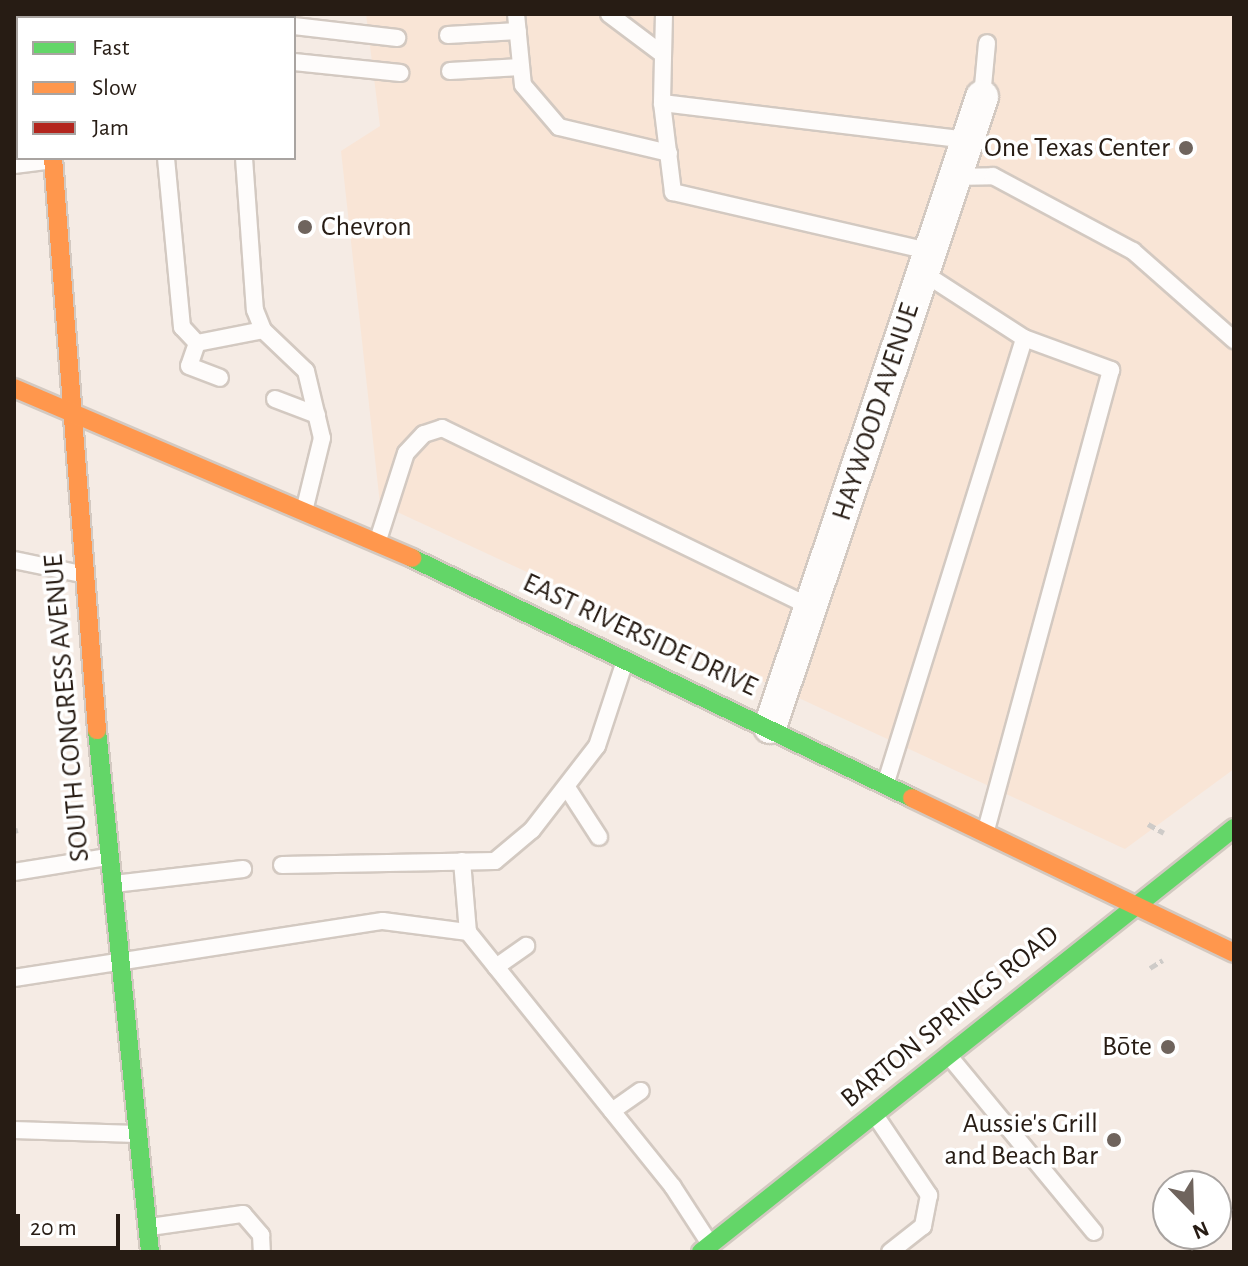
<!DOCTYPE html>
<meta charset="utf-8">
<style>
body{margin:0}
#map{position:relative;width:1248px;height:1266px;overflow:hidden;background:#f5ebe4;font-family:"Alegreya Sans",sans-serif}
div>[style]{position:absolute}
.built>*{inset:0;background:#f9e5d6}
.path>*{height:5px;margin-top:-2.5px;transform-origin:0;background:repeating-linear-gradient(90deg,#cecbc8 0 8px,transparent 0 12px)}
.roads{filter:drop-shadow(2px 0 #d3c9c1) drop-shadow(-2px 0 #d3c9c1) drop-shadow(0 2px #d3c9c1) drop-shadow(0 -2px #d3c9c1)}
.lane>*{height:16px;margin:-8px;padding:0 8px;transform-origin:8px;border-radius:8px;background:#fefcfb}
.street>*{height:32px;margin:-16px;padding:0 16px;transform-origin:16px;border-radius:16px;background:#fefcfb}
.fast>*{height:18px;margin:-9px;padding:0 9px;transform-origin:9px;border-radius:9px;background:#63d668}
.slow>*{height:18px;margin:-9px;padding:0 9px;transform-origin:9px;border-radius:9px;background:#ff974d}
.jam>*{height:18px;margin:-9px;padding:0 9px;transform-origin:9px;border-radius:9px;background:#b3261e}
.dots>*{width:22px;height:22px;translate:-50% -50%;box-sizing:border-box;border:4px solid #fff;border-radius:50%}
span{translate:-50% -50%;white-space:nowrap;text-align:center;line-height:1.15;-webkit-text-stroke:7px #fff;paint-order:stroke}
.poi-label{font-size:28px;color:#271c14}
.right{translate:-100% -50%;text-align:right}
.left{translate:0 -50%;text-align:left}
.street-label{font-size:28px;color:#271c14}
.frame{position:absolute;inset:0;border:16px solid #271c14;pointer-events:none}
.legend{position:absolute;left:16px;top:16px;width:280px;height:144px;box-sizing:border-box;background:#fff;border:2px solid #a9a4a1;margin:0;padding:10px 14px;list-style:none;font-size:24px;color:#271c14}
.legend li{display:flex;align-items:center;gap:16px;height:40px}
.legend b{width:40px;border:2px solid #a9a4a1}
.north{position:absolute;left:1152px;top:1170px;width:80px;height:80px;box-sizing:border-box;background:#fff;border:2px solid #a9a4a1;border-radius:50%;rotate:157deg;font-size:22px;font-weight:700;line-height:32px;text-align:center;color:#271c14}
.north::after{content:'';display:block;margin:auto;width:28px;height:36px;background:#6f645d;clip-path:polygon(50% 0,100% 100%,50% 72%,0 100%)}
.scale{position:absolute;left:16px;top:1214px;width:104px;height:36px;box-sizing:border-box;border:4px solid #271c14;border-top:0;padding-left:10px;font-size:24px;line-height:28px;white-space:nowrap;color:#271c14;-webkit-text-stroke:6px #fff;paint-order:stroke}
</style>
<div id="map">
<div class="built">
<i style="clip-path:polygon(366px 14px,1234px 14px,1234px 769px,1125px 849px,380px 504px,341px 151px,380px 126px)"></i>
</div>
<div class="path">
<i style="left:1148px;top:824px;width:18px;rotate:29deg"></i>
<i style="left:14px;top:831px;width:4px;rotate:-14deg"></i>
<i style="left:1150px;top:968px;width:15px;rotate:-32deg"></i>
</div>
<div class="roads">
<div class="lane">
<i style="left:516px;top:14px;width:71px;rotate:84.4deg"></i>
<i style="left:523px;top:85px;width:55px;rotate:49.4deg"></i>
<i style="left:559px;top:127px;width:113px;rotate:13.3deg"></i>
<i style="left:609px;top:14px;width:65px;rotate:36.9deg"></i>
<i style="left:664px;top:14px;width:89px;rotate:91.3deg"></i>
<i style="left:662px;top:103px;width:90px;rotate:83deg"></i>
<i style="left:673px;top:192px;width:263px;rotate:13deg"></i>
<i style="left:294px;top:26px;width:104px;rotate:6.6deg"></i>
<i style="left:448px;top:35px;width:70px;rotate:-3.3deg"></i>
<i style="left:294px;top:62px;width:107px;rotate:5.9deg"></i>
<i style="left:450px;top:71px;width:71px;rotate:-3.2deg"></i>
<i style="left:982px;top:97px;width:54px;rotate:-84.7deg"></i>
<i style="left:662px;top:103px;width:306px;rotate:6.9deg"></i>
<i style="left:166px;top:158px;width:170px;rotate:84.6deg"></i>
<i style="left:182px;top:327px;width:22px;rotate:47deg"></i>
<i style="left:197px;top:343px;width:67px;rotate:-11.1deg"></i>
<i style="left:244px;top:158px;width:152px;rotate:85.9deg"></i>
<i style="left:255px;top:310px;width:22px;rotate:68deg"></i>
<i style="left:263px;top:330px;width:59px;rotate:43.6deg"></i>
<i style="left:306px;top:371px;width:69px;rotate:76.6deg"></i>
<i style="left:322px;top:438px;width:71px;rotate:103.8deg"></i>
<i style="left:14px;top:165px;width:38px;rotate:-7deg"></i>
<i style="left:954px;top:177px;width:39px;rotate:-1deg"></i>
<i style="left:993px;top:176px;width:159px;rotate:28.2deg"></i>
<i style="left:1133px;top:251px;width:135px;rotate:41.4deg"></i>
<i style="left:922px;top:272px;width:121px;rotate:32.9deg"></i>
<i style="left:197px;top:343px;width:24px;rotate:109deg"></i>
<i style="left:189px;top:366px;width:33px;rotate:21deg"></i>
<i style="left:275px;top:399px;width:45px;rotate:20.9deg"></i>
<i style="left:378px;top:540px;width:91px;rotate:-72.2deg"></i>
<i style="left:406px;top:453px;width:26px;rotate:-47deg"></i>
<i style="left:424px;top:434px;width:19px;rotate:-18deg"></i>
<i style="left:442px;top:428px;width:409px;rotate:25.9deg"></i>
<i style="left:14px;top:560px;width:68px;rotate:11.8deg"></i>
<i style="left:886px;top:782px;width:465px;rotate:-72.7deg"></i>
<i style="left:1024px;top:338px;width:93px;rotate:20.2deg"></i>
<i style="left:1111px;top:370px;width:476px;rotate:105.2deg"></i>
<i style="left:568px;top:789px;width:57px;rotate:57.1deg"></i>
<i style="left:462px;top:861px;width:71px;rotate:85.2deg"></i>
<i style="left:282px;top:865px;width:213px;rotate:-1.1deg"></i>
<i style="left:495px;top:861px;width:48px;rotate:-40deg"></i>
<i style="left:532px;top:830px;width:106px;rotate:-52.3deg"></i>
<i style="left:597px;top:746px;width:89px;rotate:-71.8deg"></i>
<i style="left:14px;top:872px;width:95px;rotate:-9.1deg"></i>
<i style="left:114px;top:884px;width:130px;rotate:-6.6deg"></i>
<i style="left:496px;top:967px;width:37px;rotate:-35deg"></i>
<i style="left:14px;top:978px;width:373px;rotate:-8.8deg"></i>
<i style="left:383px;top:921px;width:86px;rotate:7.4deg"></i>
<i style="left:468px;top:932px;width:327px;rotate:51.2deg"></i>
<i style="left:673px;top:1187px;width:68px;rotate:57deg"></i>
<i style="left:949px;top:1056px;width:228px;rotate:50.5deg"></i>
<i style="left:612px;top:1111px;width:35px;rotate:-35deg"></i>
<i style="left:875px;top:1115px;width:97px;rotate:56deg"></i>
<i style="left:929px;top:1195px;width:32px;rotate:101deg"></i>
<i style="left:923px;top:1226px;width:42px;rotate:141.8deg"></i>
<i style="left:14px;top:1130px;width:122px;rotate:1.9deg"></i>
<i style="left:150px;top:1227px;width:94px;rotate:-8deg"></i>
<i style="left:243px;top:1214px;width:28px;rotate:49deg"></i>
<i style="left:261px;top:1235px;width:17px;rotate:87deg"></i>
</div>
<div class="street">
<i style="left:770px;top:727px;width:665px;rotate:-71.4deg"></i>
</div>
<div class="fast">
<i style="left:412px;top:558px;width:555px;rotate:25.64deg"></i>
<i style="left:97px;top:730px;width:525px;rotate:84.2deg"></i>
<i style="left:701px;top:1252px;width:681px;rotate:-38.5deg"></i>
</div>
<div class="slow">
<i style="left:53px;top:158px;width:574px;rotate:85.6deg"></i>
<i style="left:14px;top:388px;width:433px;rotate:23.1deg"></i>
<i style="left:912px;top:798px;width:357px;rotate:25.7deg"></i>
</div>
<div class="jam">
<i style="left:41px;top:14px;width:4px;rotate:90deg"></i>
</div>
</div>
<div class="dots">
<i style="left:1186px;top:148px;background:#6f645d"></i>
<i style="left:305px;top:227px;background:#6f645d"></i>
<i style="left:1168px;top:1047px;background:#6f645d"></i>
<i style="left:1114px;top:1140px;background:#6f645d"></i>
</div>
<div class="poi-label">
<span class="right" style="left:1170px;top:148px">One Texas Center</span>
<span class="left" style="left:321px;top:227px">Chevron</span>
<span class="right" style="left:1152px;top:1047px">Bōte</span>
<span class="right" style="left:1098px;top:1140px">Aussie's Grill<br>and Beach Bar</span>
</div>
<div class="street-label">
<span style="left:876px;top:412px;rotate:-72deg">HAYWOOD AVENUE</span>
<span style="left:640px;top:635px;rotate:25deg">EAST RIVERSIDE DRIVE</span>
<span style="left:67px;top:708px;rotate:-95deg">SOUTH CONGRESS AVENUE</span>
<span style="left:950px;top:1017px;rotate:-39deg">BARTON SPRINGS ROAD</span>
</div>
<div class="frame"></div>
<ul class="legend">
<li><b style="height:10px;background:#63d668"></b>Fast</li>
<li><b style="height:10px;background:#ff974d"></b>Slow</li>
<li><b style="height:10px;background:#b3261e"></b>Jam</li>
</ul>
<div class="north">N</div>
<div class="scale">20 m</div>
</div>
